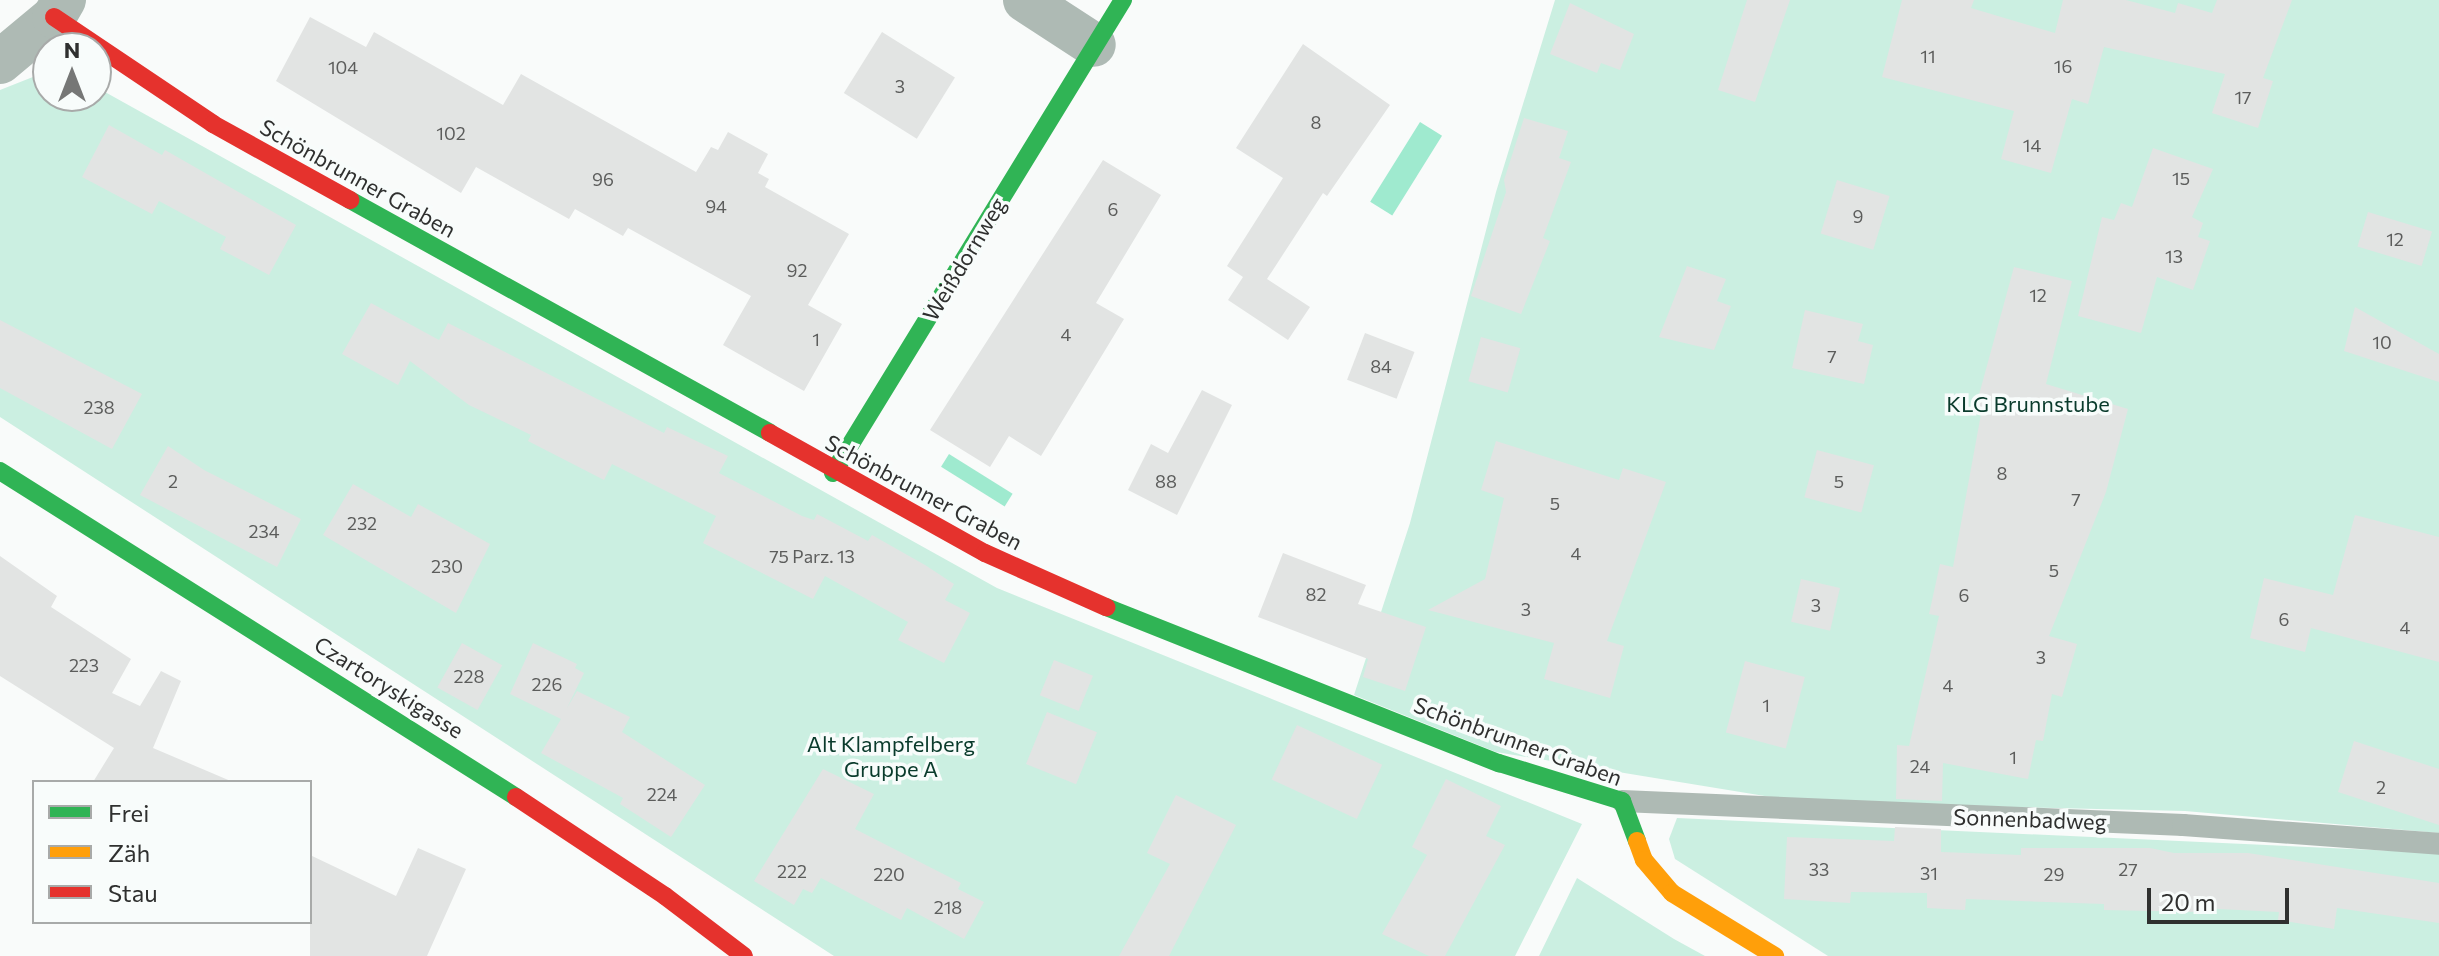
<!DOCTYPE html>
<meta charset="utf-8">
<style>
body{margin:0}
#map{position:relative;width:2439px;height:956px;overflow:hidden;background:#f9fbfa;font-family:Commissioner,sans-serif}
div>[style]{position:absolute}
.green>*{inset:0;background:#cbefe1}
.water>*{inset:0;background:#9feacf;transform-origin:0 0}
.building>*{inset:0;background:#e2e4e3;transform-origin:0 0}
.lane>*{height:22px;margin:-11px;padding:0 11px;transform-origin:11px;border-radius:11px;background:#aebab4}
.street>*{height:44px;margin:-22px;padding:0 22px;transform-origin:22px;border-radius:22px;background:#aebab4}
.fast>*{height:18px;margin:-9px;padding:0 9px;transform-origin:9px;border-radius:9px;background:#30b455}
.slow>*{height:18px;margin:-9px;padding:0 9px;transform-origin:9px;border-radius:9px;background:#ff9f0a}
.jam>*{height:18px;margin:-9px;padding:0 9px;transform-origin:9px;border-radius:9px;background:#e5322d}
span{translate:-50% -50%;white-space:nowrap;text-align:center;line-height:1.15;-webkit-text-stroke:7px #f8fcfb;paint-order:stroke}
.number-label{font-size:18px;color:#5c5d5c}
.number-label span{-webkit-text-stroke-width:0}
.street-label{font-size:22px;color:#2f302f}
.park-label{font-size:22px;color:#0a3b2c}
.legend{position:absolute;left:32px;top:780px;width:280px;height:144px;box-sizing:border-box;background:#f8fcfb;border:2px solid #a8aaa9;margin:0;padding:10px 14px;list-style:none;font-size:24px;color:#2f302f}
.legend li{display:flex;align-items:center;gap:16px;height:40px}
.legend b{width:40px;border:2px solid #a8aaa9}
.north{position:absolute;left:32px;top:32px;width:80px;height:80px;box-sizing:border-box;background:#f8fcfb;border:2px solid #a8aaa9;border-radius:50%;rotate:0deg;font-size:22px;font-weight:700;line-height:32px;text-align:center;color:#2f302f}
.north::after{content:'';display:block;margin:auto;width:28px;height:36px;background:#767776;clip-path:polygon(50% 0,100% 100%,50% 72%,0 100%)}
.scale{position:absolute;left:2147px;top:888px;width:142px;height:36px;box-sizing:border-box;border:4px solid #2f302f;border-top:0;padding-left:10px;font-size:24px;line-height:28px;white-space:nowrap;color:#2f302f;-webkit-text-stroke:6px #f8fcfb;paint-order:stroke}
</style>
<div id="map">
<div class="green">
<i style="clip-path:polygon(1555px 0,2439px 0,2439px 833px,2185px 811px,1802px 802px,1496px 752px,1354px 695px,1410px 523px,1496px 192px)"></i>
<i style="clip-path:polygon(48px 71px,48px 96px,96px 96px,96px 87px,997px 588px,1582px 824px,1515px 956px,834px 956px,0 417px,0 90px)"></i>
<i style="clip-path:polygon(1677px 818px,2439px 853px,2439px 956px,1828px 956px,1675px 859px,1669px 839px)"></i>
<i style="clip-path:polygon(1577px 878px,1674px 939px,1705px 956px,1539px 956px)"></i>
</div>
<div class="water">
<i style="left:1420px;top:122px;width:26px;height:94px;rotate:32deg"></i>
<i style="left:949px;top:454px;width:75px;height:15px;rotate:32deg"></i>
</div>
<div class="building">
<i style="clip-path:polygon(1747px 0,1790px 0,1755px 102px,1718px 90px)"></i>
<i style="clip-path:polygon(1902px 0,1974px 0,1971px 8px,2055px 33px,2063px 0,2126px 0,2175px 13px,2178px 3px,2212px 13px,2217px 0,2292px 0,2263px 78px,2273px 81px,2258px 128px,2212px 113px,2225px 74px,2104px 47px,2088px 104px,2072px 99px,2051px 173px,2001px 159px,2014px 111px,1882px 77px)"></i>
<i style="clip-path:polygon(1570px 3px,1634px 34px,1620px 70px,1601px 63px,1597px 73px,1550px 54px)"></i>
<i style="clip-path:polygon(310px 17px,366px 47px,374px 32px,503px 105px,521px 74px,696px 172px,711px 147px,718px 150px,728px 132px,768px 154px,758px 173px,769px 179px,765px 187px,849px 234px,808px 305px,842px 324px,804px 391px,723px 345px,751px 296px,628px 228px,623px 236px,575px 209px,569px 219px,476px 167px,461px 193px,276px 81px)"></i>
<i style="left:882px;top:32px;width:86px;height:72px;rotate:32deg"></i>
<i style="clip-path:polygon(1303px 44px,1390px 105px,1327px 196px,1323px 193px,1267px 279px,1310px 307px,1288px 340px,1228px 300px,1243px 277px,1227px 266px,1283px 178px,1236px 148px)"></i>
<i style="clip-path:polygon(1524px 118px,1568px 131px,1559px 158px,1571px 162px,1543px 238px,1550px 241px,1521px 314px,1471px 296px,1506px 192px,1504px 180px)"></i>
<i style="clip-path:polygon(109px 125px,162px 155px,165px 150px,296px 225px,269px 275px,220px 249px,226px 237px,159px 201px,152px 214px,82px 177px)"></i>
<i style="clip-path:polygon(2153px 148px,2213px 169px,2192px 217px,2203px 223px,2198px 237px,2210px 241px,2193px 290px,2157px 277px,2141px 333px,2078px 316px,2102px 217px,2114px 220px,2121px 203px,2132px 207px)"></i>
<i style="clip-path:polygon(1103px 160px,1161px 195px,1096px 303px,1124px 319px,1041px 456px,1009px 436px,990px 467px,930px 430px)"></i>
<i style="left:1837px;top:180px;width:55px;height:56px;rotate:17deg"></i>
<i style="left:2368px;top:212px;width:67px;height:36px;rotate:17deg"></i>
<i style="clip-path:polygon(1687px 266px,1726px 279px,1717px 301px,1731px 306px,1714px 350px,1659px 337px)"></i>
<i style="clip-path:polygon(2014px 267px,2072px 281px,2046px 384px,2128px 409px,2106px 492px,2049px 636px,2077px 644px,2062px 697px,2052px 694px,2043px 741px,2036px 740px,2028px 779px,1943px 763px,1942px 801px,1896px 799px,1897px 745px,1909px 746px,1939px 616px,1929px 614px,1940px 564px,1953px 567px,1981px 414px,1974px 413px)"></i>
<i style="clip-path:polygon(371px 303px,439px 340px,448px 323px,664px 433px,667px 427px,728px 456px,719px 473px,802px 516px,814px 520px,817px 514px,868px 541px,872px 535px,925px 565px,954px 584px,945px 600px,970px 613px,944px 663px,898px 640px,908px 622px,825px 576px,813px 599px,703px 543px,716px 516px,612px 464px,604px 480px,528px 441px,531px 435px,469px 405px,410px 361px,398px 385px,342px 354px)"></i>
<i style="clip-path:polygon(2355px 307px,2439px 354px,2439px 382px,2344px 351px)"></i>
<i style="clip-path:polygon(1805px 310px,1863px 324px,1858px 341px,1873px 345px,1864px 384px,1792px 368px)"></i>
<i style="clip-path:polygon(0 320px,142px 394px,112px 449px,0 388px)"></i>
<i style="left:1365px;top:333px;width:53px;height:50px;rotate:21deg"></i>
<i style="left:1481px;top:337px;width:41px;height:46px;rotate:16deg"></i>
<i style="clip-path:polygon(1202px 390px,1232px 405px,1177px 515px,1128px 490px,1151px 444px,1168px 453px)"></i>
<i style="clip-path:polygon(1496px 441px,1619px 480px,1623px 468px,1666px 482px,1607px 641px,1624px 646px,1610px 698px,1544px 679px,1554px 643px,1428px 610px,1485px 579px,1504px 498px,1481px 490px)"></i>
<i style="clip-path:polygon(168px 446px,204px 470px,301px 519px,277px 567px,140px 495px)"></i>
<i style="left:1817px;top:450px;width:59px;height:49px;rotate:15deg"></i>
<i style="clip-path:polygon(353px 484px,411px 517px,418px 504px,490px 544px,456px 613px,323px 535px)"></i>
<i style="clip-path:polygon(2355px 515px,2439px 537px,2439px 662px,2311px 628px,2305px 652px,2250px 638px,2264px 578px,2333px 595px)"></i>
<i style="clip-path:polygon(1283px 553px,1366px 585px,1358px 604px,1426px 627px,1405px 691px,1363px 677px,1368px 659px,1258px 617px)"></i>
<i style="clip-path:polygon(0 556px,57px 596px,51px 607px,131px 659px,112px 693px,140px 706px,161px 671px,181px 681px,153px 748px,233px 782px,93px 782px,114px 748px,0 676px)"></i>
<i style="left:1801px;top:579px;width:40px;height:44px;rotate:13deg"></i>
<i style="left:462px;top:643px;width:46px;height:51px;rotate:29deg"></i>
<i style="clip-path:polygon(533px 643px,577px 664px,575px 668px,584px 673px,567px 708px,577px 691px,630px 717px,622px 732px,705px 785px,671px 837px,620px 804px,623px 798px,541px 753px,561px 719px,510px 694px)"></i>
<i style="left:1054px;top:660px;width:42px;height:38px;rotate:22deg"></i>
<i style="left:1745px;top:661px;width:62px;height:74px;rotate:15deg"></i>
<i style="left:1047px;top:712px;width:54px;height:56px;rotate:22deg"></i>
<i style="left:1297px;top:725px;width:94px;height:60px;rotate:25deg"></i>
<i style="clip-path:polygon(2354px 741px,2439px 769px,2439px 825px,2338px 792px)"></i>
<i style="clip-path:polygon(823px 769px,874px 794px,855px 829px,961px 883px,958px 889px,984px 902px,964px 939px,907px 908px,901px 920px,821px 878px,812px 893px,803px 889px,794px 905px,754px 881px)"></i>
<i style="clip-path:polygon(1446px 779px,1501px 806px,1486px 836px,1505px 845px,1445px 956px,1429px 956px,1382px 934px,1427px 855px,1412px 847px)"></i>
<i style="clip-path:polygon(1176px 795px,1236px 825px,1169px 956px,1119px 956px,1170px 864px,1147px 853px)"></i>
<i style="clip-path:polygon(1895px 827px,1941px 829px,1941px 852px,2021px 855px,2021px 848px,2150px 848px,2174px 853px,2248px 853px,2439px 883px,2439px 923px,2337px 908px,2334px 929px,2278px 920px,2279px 912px,2199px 908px,2199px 912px,2104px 910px,2104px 904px,1966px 899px,1965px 910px,1927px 908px,1927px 893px,1851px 892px,1850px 903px,1784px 899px,1787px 837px,1894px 841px)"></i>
<i style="clip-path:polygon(418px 848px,466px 869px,427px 956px,310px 956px,310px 855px,396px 896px)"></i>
</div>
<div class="lane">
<i style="left:1622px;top:801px;width:562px;rotate:2.45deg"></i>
<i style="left:2183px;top:825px;width:257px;rotate:4.2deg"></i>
</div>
<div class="street">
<i style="left:1025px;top:0;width:82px;rotate:33.1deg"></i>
<i style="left:0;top:62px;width:70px;rotate:-39.8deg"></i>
<i style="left:54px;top:17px;width:20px;rotate:-60deg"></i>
</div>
<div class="fast">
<i style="left:350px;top:200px;width:480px;rotate:29deg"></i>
<i style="left:0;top:471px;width:610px;rotate:32.28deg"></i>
<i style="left:833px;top:473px;width:555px;rotate:-58.49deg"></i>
<i style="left:1106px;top:607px;width:423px;rotate:21.7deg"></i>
<i style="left:1499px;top:763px;width:129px;rotate:17.2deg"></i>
<i style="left:1622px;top:801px;width:43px;rotate:69.4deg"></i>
</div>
<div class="slow">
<i style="left:1637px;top:841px;width:20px;rotate:70deg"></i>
<i style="left:1644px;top:860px;width:43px;rotate:49.7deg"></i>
<i style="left:1672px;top:893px;width:121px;rotate:31.5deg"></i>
</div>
<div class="jam">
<i style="left:54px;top:17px;width:192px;rotate:33.9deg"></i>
<i style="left:213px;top:124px;width:157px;rotate:29deg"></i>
<i style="left:770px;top:433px;width:246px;rotate:29.2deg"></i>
<i style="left:985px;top:553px;width:133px;rotate:24.1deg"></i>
<i style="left:516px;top:797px;width:179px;rotate:33.6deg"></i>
<i style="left:665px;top:896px;width:99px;rotate:37.2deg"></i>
</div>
<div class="number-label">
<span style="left:1928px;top:56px">11</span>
<span style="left:2063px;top:66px">16</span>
<span style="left:343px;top:67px">104</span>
<span style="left:900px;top:86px">3</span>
<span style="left:2243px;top:97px">17</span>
<span style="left:1316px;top:122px">8</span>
<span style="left:451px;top:133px">102</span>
<span style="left:2032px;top:145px">14</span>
<span style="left:2181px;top:178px">15</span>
<span style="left:603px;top:179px">96</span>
<span style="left:716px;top:206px">94</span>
<span style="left:1113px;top:209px">6</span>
<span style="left:1858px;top:216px">9</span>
<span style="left:2395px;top:239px">12</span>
<span style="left:2174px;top:256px">13</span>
<span style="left:797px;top:270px">92</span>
<span style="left:2038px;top:295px">12</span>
<span style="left:1066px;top:334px">4</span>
<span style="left:816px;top:339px">1</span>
<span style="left:2382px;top:342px">10</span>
<span style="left:1832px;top:356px">7</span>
<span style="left:1381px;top:366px">84</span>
<span style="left:99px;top:407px">238</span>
<span style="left:2002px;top:473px">8</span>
<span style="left:173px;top:481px">2</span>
<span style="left:1166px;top:481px">88</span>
<span style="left:1839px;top:481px">5</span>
<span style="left:2076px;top:499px">7</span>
<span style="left:1555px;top:503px">5</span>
<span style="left:362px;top:523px">232</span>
<span style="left:264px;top:531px">234</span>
<span style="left:1576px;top:553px">4</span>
<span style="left:812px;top:556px">75 Parz. 13</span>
<span style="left:447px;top:566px">230</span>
<span style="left:2054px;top:570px">5</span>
<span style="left:1316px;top:594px">82</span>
<span style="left:1964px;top:595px">6</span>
<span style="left:1816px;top:605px">3</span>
<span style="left:1526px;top:609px">3</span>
<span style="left:2284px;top:619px">6</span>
<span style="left:2405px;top:627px">4</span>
<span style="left:2041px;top:657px">3</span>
<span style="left:84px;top:665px">223</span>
<span style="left:469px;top:676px">228</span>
<span style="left:547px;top:684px">226</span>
<span style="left:1948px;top:685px">4</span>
<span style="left:1766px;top:705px">1</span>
<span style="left:2013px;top:757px">1</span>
<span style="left:1920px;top:766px">24</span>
<span style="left:2381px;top:787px">2</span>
<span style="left:662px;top:794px">224</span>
<span style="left:1819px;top:869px">33</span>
<span style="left:2128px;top:869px">27</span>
<span style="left:792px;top:871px">222</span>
<span style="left:1929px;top:873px">31</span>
<span style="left:889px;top:874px">220</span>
<span style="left:2054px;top:874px">29</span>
<span style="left:948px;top:907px">218</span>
</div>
<div class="street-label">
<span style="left:358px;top:178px;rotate:29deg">Schönbrunner Graben</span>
<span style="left:964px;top:259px;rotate:-59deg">Weißdornweg</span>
<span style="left:924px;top:492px;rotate:28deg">Schönbrunner Graben</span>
<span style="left:389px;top:687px;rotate:32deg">Czartoryskigasse</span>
<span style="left:1518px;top:741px;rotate:20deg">Schönbrunner Graben</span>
<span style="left:2030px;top:819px;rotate:2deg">Sonnenbadweg</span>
</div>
<div class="park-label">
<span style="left:2028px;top:404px">KLG Brunnstube</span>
<span style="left:891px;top:756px">Alt Klampfelberg<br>Gruppe A</span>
</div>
<ul class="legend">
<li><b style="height:10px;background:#30b455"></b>Frei</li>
<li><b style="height:10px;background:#ff9f0a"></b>Zäh</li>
<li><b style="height:10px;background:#e5322d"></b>Stau</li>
</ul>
<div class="north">N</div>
<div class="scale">20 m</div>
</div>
